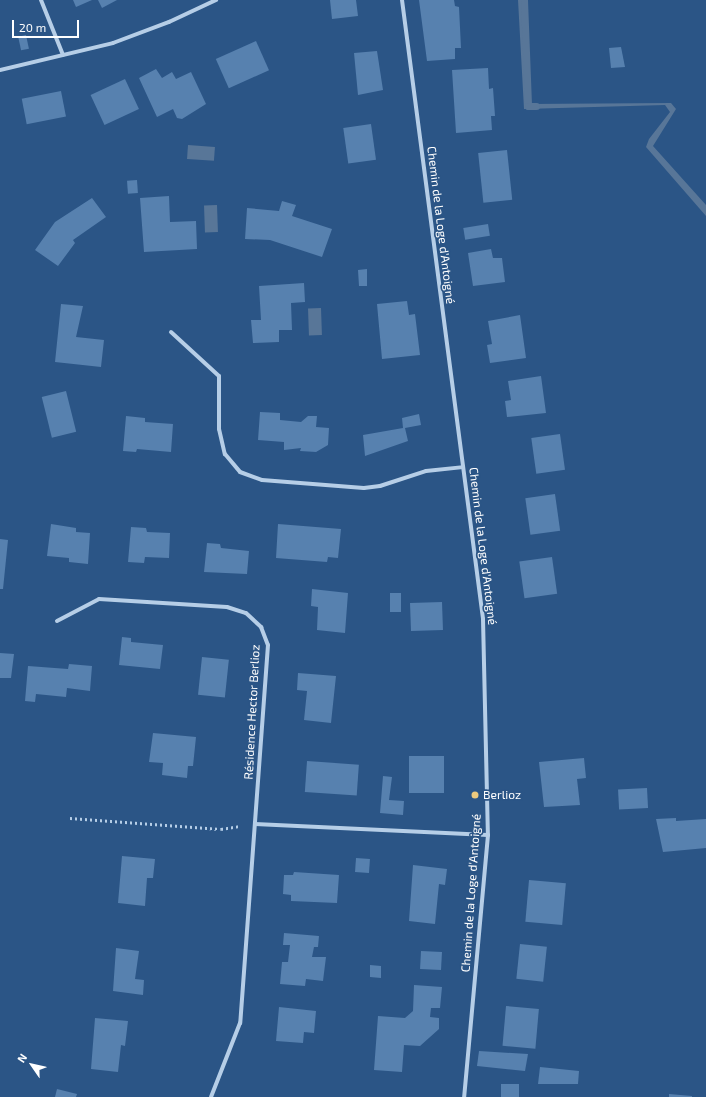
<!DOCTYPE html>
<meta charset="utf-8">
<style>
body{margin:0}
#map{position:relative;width:706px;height:1097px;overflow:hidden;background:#2b5586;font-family:"Exo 2",sans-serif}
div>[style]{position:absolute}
.water>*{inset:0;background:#587698;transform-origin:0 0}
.stream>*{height:7px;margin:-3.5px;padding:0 3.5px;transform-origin:3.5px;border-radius:3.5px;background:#587698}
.building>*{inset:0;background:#5781af;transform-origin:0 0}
.path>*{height:2.5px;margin-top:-1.25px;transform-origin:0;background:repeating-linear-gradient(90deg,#b6cee7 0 2px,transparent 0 5px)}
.minor>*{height:4px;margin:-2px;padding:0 2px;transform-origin:2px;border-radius:2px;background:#b6cee7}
.dots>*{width:11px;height:11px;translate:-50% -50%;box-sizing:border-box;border:2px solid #2b5586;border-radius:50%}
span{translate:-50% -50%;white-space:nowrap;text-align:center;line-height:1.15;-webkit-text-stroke:3.5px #2b5586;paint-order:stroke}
.street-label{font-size:12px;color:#fff}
.poi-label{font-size:12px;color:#fff}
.left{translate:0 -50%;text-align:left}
.north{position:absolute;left:12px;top:1045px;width:40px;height:40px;-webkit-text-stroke:3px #2b5586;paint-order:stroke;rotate:304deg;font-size:11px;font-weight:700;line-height:16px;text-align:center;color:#fff}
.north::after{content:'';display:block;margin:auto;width:14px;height:18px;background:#fff;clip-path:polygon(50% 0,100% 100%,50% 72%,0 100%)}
.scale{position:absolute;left:12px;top:20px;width:67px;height:18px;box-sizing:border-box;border:2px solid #fff;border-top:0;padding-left:5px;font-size:12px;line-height:14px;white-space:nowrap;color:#fff;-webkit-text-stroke:3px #2b5586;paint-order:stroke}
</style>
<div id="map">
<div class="water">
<i style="clip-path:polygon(518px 0,524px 0,527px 104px,671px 103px,676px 109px,653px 146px,706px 205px,706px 216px,646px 147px,649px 139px,670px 112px,665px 105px,524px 109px)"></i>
<i style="left:188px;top:145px;width:27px;height:14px;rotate:4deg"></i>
<i style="left:217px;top:205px;width:27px;height:13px;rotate:88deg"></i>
<i style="left:321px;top:308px;width:27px;height:13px;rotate:88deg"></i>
</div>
<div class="stream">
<i style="left:524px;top:0;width:106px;rotate:87.8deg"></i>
<i style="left:528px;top:106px;width:8px"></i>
</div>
<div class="building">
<i style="clip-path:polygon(73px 0,92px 0,76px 7px)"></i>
<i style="clip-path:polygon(98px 0,117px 0,102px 8px)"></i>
<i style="clip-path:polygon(330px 0,356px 0,358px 16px,332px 19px)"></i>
<i style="clip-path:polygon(419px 0,454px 0,455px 6px,459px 7px,461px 48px,455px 48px,455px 59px,427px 61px)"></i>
<i style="left:26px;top:35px;width:14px;height:8px;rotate:78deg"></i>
<i style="left:256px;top:41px;width:32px;height:44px;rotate:66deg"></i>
<i style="clip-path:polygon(621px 47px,625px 67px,611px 68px,609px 48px)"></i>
<i style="clip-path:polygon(377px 51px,383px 90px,358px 95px,354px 53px)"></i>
<i style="clip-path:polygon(488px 68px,489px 89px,493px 88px,495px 116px,491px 116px,492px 130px,456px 133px,452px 70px)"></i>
<i style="clip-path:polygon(156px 69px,162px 78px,172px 72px,176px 79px,191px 72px,206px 104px,182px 119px,177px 118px,173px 109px,157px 117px,139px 78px)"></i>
<i style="left:125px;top:79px;width:33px;height:38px;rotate:65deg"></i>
<i style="left:61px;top:91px;width:26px;height:40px;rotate:79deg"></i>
<i style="left:371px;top:124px;width:36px;height:28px;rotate:82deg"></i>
<i style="left:507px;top:150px;width:50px;height:29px;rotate:84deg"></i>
<i style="left:137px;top:180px;width:13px;height:10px;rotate:86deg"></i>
<i style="clip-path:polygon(169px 196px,170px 222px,196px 221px,197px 249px,144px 252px,140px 198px)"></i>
<i style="clip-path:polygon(92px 198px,106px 217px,73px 240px,75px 243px,58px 266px,35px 250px,55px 222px)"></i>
<i style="clip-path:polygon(282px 201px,296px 205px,292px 216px,332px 229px,322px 257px,270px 240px,245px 239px,247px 208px,279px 211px)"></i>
<i style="left:488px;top:224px;width:12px;height:25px;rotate:81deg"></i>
<i style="clip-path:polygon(491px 249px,493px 258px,502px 258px,505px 282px,473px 286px,468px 253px)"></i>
<i style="clip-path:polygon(367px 269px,367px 286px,359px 286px,358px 270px)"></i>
<i style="clip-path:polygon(304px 283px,305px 302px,291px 303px,292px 330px,279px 330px,279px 342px,253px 343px,251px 320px,261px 320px,259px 286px)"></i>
<i style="clip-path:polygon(407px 301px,409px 315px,415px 314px,420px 355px,382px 359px,377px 304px)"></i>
<i style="clip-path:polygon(61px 304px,83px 306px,76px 337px,104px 340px,101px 367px,55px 362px)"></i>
<i style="clip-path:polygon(520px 315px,526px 358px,490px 363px,487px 345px,492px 344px,488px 321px)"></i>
<i style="clip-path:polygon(541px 376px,546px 413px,507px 417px,505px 401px,511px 400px,508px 381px)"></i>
<i style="left:66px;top:391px;width:42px;height:25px;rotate:76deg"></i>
<i style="clip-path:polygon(260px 412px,280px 413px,280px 420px,301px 422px,308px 416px,317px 416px,316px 427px,329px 428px,328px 445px,316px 452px,300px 451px,301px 448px,284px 450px,284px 442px,258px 440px)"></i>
<i style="clip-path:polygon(419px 414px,421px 425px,405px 428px,408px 441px,365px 456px,363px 435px,403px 428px,402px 418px)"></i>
<i style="clip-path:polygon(126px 416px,145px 418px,145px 422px,173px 424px,171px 452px,137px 449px,136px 452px,123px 451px)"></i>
<i style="left:560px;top:434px;width:36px;height:29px;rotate:82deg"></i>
<i style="left:555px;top:494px;width:37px;height:30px;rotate:82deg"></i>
<i style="clip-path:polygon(51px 524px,76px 528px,76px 532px,90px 533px,88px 564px,69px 562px,69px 558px,47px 556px)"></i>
<i style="clip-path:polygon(278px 524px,341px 529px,338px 558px,328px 557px,327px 562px,276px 558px)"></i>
<i style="clip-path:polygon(131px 527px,146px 528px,147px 532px,170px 533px,169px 558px,145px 557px,144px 563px,128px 562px)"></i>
<i style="clip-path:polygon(0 539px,8px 540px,3px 589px,0 589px)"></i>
<i style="clip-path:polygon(207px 543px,220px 544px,221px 548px,249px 551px,247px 574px,204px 572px)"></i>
<i style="left:552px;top:557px;width:37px;height:33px;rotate:82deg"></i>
<i style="clip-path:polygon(312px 589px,348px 593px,345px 633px,317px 630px,318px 607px,311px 606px)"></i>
<i style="left:401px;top:593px;width:19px;height:11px;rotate:90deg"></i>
<i style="left:442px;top:602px;width:28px;height:32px;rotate:88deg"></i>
<i style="clip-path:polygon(122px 637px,131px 638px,131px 642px,163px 645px,160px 669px,119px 665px)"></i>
<i style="clip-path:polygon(0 653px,14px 654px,11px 678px,0 678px)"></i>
<i style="left:202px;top:657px;width:27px;height:38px;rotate:6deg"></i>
<i style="clip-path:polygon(69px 664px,92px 666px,90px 691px,67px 688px,66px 697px,36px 694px,35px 702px,25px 701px,28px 666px,68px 669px)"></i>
<i style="clip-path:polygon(298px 673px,336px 676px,331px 723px,304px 720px,307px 691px,297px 690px)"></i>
<i style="clip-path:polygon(153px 733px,196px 737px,193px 766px,188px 766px,187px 778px,162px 775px,163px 763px,149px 762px)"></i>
<i style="left:409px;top:756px;width:35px;height:37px"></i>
<i style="clip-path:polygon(584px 758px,586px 778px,577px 779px,580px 805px,544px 807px,539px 762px)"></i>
<i style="left:307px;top:761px;width:52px;height:31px;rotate:4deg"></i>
<i style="clip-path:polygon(383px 776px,392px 777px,389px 800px,404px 801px,403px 815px,380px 813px)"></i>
<i style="left:647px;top:788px;width:20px;height:29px;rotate:87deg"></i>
<i style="clip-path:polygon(676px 818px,676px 821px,706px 819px,706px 848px,663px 852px,656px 819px)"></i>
<i style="clip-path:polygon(122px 856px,155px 859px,153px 878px,147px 878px,145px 906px,118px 903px)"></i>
<i style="left:356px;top:858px;width:14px;height:14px;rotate:4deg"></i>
<i style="clip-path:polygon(413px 865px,447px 869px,445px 885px,439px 884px,435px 924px,409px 921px)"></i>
<i style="clip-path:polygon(294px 872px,339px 875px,337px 903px,291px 901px,291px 895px,283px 894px,284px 875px,293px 875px)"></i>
<i style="left:529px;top:880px;width:37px;height:42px;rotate:5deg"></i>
<i style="clip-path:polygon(284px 933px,319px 936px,318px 947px,314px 947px,312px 957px,326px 957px,323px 981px,306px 979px,305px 986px,280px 984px,282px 962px,288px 962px,290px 945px,283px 945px)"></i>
<i style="left:520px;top:944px;width:27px;height:35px;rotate:6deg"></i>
<i style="clip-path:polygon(116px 948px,139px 951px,135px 979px,144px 980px,143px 995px,113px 991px)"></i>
<i style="left:421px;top:951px;width:21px;height:18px;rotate:3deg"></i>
<i style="clip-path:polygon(370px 965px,381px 966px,381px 978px,370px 977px)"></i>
<i style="clip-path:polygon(414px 985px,442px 987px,440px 1008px,431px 1008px,430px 1017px,439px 1018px,439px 1029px,420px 1046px,404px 1045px,402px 1072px,374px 1070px,378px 1016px,405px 1018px,413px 1011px)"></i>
<i style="left:506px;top:1006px;width:33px;height:40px;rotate:5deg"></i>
<i style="clip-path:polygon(279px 1007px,316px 1011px,314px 1033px,304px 1032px,303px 1043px,276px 1041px)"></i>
<i style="clip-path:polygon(95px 1018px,128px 1021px,125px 1046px,121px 1045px,118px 1072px,91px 1069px)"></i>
<i style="clip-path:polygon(479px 1051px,528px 1054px,525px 1071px,477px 1066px)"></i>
<i style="clip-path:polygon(540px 1067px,579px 1071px,578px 1084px,538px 1084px)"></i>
<i style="left:501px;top:1084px;width:18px;height:13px"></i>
<i style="clip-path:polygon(57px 1089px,77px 1094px,76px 1097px,55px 1097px)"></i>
<i style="clip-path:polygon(669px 1094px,692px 1096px,692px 1097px,669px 1097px)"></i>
</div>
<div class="path">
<i style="left:70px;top:818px;width:151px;rotate:4.2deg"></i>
<i style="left:221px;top:829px;width:20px;rotate:-9deg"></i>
</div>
<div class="minor">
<i style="left:41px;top:0;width:59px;rotate:68.2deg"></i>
<i style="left:402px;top:0;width:624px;rotate:82.54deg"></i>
<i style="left:483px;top:619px;width:216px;rotate:88.7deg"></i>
<i style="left:488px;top:835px;width:263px;rotate:95.2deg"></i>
<i style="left:0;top:70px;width:116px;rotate:-13.4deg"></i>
<i style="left:113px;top:43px;width:60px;rotate:-20.6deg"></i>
<i style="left:169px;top:22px;width:52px;rotate:-25.1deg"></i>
<i style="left:171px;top:332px;width:65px;rotate:42.5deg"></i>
<i style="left:219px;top:376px;width:53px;rotate:90deg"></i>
<i style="left:219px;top:429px;width:26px;rotate:77deg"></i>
<i style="left:225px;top:454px;width:23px;rotate:50deg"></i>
<i style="left:240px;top:472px;width:23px;rotate:20deg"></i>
<i style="left:262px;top:480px;width:102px;rotate:4.5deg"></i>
<i style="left:364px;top:488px;width:16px;rotate:-7deg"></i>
<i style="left:380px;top:486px;width:48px;rotate:-18.1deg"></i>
<i style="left:426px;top:471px;width:37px;rotate:-6deg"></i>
<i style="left:57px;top:621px;width:47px;rotate:-27.6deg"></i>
<i style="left:99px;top:599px;width:128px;rotate:3.6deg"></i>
<i style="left:227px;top:607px;width:20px;rotate:18deg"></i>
<i style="left:246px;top:613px;width:21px;rotate:43deg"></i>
<i style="left:261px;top:627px;width:19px;rotate:69deg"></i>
<i style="left:268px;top:645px;width:379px;rotate:94.2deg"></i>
<i style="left:240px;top:1023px;width:79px;rotate:111.4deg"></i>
<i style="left:255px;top:824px;width:233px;rotate:2.7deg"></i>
</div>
<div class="dots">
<i style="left:475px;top:795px;background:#edca7e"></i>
</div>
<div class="street-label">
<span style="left:441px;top:225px;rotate:83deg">Chemin de la Loge d'Antoigné</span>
<span style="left:483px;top:546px;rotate:83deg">Chemin de la Loge d'Antoigné</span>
<span style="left:252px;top:712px;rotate:-87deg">Résidence Hector Berlioz</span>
<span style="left:471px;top:893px;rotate:-86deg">Chemin de la Loge d'Antoigné</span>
</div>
<div class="poi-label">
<span class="left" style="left:483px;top:795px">Berlioz</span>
</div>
<div class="north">N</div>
<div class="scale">20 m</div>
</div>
